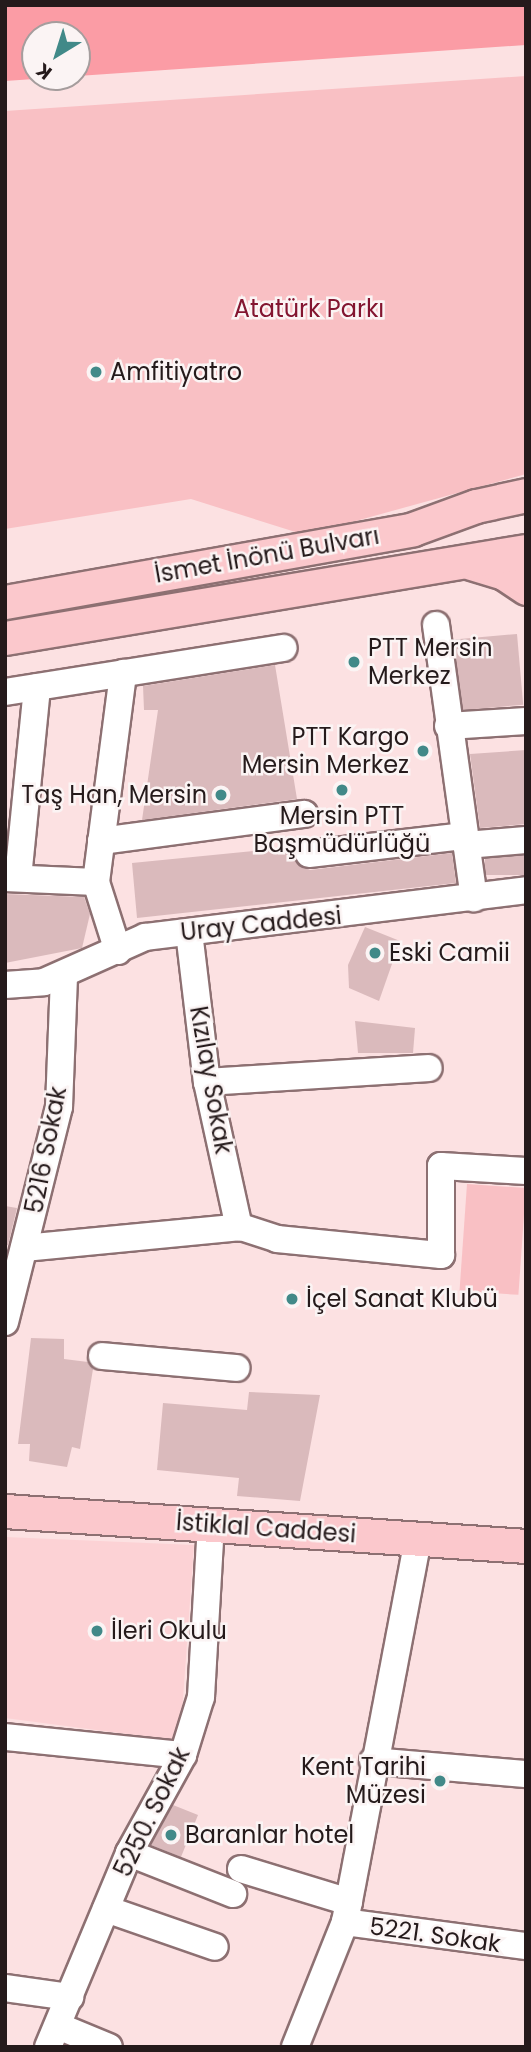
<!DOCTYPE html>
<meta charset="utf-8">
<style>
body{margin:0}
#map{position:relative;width:531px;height:2052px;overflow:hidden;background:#fce1e2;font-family:Poppins,sans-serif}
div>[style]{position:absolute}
.built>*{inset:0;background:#fcd2d5}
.green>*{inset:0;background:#f9c0c4;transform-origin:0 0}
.water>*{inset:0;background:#fb9ca5}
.building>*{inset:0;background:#dababc;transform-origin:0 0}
.roads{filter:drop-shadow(2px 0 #8d7072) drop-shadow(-2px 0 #8d7072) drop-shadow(0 2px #8d7072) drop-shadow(0 -2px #8d7072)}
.minor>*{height:26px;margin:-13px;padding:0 13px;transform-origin:13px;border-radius:13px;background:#fff}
.major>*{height:33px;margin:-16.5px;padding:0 16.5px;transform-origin:16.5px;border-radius:16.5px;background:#fbc8cc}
.dots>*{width:19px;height:19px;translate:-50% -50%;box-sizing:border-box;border:4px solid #fbf4f4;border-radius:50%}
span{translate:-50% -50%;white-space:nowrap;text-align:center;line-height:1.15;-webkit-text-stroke:5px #fbf4f4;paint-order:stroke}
.park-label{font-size:24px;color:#831530}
.poi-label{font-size:24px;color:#251a1b}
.left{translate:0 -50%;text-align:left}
.right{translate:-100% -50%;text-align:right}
.street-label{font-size:24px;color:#251a1b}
.frame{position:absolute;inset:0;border:7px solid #251a1b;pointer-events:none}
.north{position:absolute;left:21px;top:21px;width:70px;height:70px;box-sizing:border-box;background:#fbf4f4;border:2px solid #a59d9d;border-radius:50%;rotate:218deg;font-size:19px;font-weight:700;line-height:28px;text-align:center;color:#251a1b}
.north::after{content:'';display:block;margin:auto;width:24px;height:32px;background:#418988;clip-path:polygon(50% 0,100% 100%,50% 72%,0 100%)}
</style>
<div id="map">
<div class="built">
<i style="clip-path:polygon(5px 1537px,194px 1545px,180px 1741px,5px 1718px)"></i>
</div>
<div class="green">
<i style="clip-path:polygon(526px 76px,526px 474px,305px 535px,191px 499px,5px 529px,5px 111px)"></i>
<i style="left:467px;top:1184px;width:59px;height:107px;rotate:4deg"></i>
</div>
<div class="water">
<i style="clip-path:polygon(evenodd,5px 5px,526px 5px,526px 45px,5px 81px,5px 5px,35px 35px,77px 35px,77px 77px,35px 77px,35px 35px)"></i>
</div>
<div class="building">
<i style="left:517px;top:634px;width:71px;height:63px;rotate:85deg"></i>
<i style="clip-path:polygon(275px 665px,297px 799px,142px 820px,158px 710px,144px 710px,143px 686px)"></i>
<i style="clip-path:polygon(526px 750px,526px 824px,480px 828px,470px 754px)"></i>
<i style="clip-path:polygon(295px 847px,296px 863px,310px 870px,452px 853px,456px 883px,137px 918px,132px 863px)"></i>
<i style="left:526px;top:856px;width:19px;height:41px;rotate:90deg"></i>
<i style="clip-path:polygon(5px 894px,84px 897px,90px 914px,82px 948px,5px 963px)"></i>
<i style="clip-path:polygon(365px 927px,400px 941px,379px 1001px,349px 988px,348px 965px)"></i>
<i style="clip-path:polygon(355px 1021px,415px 1028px,413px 1053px,358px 1053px)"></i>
<i style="clip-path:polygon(5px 1206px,17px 1208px,8px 1245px,5px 1245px)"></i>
<i style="clip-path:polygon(31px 1338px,64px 1339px,64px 1359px,88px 1362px,93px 1369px,80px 1449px,72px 1447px,67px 1467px,29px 1461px,30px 1444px,18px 1444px)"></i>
<i style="clip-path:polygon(249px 1392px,320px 1395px,300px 1501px,237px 1496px,239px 1478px,157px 1470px,163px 1403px,247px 1410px)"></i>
<i style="clip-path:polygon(173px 1805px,198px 1815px,181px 1857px,151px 1845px)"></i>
</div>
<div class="roads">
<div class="minor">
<i style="left:436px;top:625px;width:276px;rotate:82.1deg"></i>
<i style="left:5px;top:692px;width:282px;rotate:-9deg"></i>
<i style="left:448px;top:726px;width:78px;rotate:-3.7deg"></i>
<i style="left:101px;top:841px;width:205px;rotate:-7.6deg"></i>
<i style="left:466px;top:845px;width:60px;rotate:-4.8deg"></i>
<i style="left:309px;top:854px;width:157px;rotate:-6.6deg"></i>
<i style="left:5px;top:878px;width:91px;rotate:2.5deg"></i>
<i style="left:18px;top:878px;width:192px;rotate:-84.3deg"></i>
<i style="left:189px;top:932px;width:151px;rotate:83.2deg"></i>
<i style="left:207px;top:1082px;width:149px;rotate:77.6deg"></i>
<i style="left:118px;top:951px;width:72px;rotate:-107.7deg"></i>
<i style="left:96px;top:882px;width:211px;rotate:-82.6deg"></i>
<i style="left:5px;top:985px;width:39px;rotate:-4deg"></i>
<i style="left:44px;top:982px;width:111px;rotate:-24deg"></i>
<i style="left:145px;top:937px;width:384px;rotate:-7deg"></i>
<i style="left:207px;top:1082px;width:222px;rotate:-3.6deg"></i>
<i style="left:24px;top:1248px;width:218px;rotate:-5.5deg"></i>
<i style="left:241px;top:1227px;width:38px;rotate:18deg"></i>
<i style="left:277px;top:1239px;width:165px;rotate:5.6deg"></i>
<i style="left:441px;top:1255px;width:89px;rotate:-90deg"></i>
<i style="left:441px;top:1166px;width:85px;rotate:3.4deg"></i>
<i style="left:5px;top:1322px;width:222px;rotate:-75.9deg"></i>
<i style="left:59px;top:1107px;width:133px;rotate:-87.8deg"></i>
<i style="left:102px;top:1356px;width:135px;rotate:5.1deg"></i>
<i style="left:5px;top:1737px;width:179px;rotate:5.8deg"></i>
<i style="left:373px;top:1761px;width:154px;rotate:4.9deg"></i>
<i style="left:129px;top:1853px;width:112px;rotate:21.5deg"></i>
<i style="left:241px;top:1869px;width:113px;rotate:17deg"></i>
<i style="left:106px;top:1909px;width:115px;rotate:19.2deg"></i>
<i style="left:345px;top:1922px;width:183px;rotate:7.6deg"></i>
<i style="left:5px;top:1988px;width:66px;rotate:7.9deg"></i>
<i style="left:58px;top:2026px;width:55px;rotate:22.4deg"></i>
<i style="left:48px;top:2047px;width:210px;rotate:-67.3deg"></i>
<i style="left:129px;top:1853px;width:112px;rotate:-61.1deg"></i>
<i style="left:183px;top:1755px;width:61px;rotate:-72.8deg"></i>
<i style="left:201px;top:1697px;width:173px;rotate:-86.7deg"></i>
<i style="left:295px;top:2047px;width:135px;rotate:-68.2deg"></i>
<i style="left:345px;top:1922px;width:390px;rotate:-79.2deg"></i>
</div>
<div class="major">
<i style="left:471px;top:563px;width:34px;rotate:17deg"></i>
<i style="left:504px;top:573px;width:27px;rotate:34deg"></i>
<i style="left:5px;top:602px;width:414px;rotate:-10.1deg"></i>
<i style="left:413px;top:529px;width:67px;rotate:-20.1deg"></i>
<i style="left:476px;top:506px;width:51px;rotate:-12.4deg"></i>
<i style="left:5px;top:638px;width:528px;rotate:-9.48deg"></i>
<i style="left:5px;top:1511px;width:522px;rotate:3.84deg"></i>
</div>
</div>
<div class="dots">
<i style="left:96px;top:372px;background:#418988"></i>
<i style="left:354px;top:662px;background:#418988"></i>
<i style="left:423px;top:751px;background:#418988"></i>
<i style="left:342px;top:790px;background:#418988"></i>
<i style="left:221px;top:795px;background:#418988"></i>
<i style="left:375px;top:953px;background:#418988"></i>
<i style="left:292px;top:1299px;background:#418988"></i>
<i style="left:97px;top:1631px;background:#418988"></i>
<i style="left:440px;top:1781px;background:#418988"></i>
<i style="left:171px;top:1835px;background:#418988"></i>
</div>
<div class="park-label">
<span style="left:309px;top:309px">Atatürk Parkı</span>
</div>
<div class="poi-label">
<span class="left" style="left:110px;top:372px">Amfitiyatro</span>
<span class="left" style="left:368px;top:662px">PTT Mersin<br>Merkez</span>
<span class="right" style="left:409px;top:751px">PTT Kargo<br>Mersin Merkez</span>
<span class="right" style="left:207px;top:795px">Taş Han, Mersin</span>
<span style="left:342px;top:830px">Mersin PTT<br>Başmüdürlüğü</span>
<span class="left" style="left:389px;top:953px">Eski Camii</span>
<span class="left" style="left:306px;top:1299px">İçel Sanat Klubü</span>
<span class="left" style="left:111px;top:1631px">İleri Okulu</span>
<span class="right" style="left:426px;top:1781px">Kent Tarihi<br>Müzesi</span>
<span class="left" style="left:185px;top:1835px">Baranlar hotel</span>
</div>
<div class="street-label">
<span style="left:267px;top:555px;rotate:-10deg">İsmet İnönü Bulvarı</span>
<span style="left:261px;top:924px;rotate:-6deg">Uray Caddesi</span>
<span style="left:211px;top:1080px;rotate:80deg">Kızılay Sokak</span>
<span style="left:46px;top:1150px;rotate:-79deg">5216 Sokak</span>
<span style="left:266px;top:1528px;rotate:4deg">İstiklal Caddesi</span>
<span style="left:152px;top:1812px;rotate:-64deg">5250. Sokak</span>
<span style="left:435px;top:1935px;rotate:8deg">5221. Sokak</span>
</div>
<div class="frame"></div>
<div class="north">K</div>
</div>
